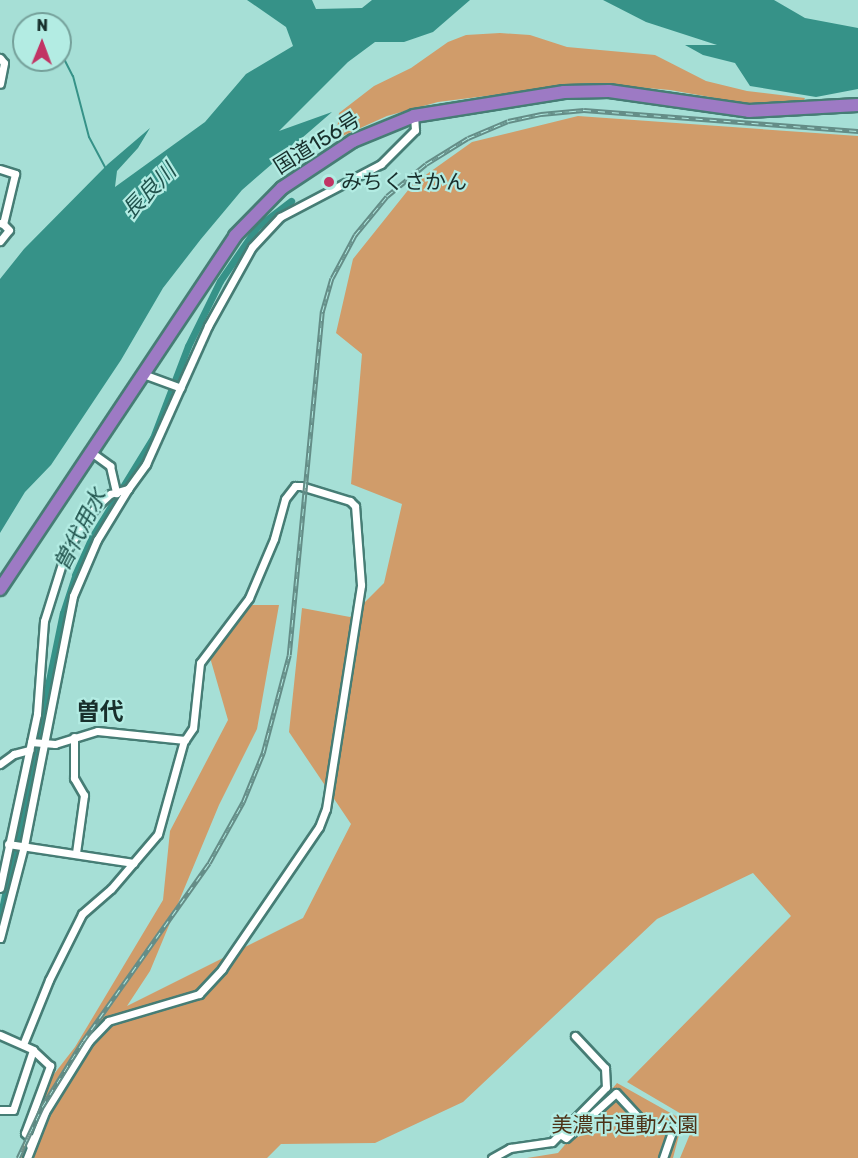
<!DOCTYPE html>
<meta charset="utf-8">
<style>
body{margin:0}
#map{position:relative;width:858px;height:1158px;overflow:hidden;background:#a6dfd6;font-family:Rubik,"Noto Sans JP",sans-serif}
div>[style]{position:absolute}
.green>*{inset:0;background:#d09c6a}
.water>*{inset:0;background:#369288}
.stream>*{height:2px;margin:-1px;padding:0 1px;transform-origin:1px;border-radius:1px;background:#369288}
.canal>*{height:7px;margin:-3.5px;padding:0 3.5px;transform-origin:3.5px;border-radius:3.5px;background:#369288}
.roads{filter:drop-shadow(2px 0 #467d75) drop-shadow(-2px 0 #467d75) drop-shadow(0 2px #467d75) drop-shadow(0 -2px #467d75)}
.street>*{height:7px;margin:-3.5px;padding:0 3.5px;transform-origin:3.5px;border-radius:3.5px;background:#fff}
.highway>*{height:12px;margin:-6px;padding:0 6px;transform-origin:6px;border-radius:6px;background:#9d7ac4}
.rail>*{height:4.5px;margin-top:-2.25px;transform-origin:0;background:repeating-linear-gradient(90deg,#b3ece3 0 7px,#648d87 0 14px);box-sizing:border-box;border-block:2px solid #648d87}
.dots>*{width:16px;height:16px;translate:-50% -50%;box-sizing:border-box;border:3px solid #b3ece3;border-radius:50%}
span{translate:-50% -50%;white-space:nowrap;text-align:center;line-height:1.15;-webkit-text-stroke:4.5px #b3ece3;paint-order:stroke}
.street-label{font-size:21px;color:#182f2c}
.poi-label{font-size:21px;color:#182f2c}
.left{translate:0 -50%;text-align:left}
.park-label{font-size:21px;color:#4d3217}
.water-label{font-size:22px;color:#21544e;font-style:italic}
.quarter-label{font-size:24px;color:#182f2c;font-weight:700}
.north{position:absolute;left:12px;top:12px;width:60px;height:60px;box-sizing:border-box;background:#b3ece3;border:2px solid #75a09a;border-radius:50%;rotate:1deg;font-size:16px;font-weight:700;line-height:24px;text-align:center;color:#182f2c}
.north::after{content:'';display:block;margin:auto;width:21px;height:27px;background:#c13464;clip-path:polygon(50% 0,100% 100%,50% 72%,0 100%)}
</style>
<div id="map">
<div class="green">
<i style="clip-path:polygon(500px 33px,530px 35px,567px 47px,655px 55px,706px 81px,747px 91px,805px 98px,803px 102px,755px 105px,670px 90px,588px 83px,438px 102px,387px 116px,336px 139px,339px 113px,374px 86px,411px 68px,448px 42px,466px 35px)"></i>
<i style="clip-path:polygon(578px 116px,858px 136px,858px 1158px,680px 1158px,695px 1122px,627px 1082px,791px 916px,753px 873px,657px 919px,463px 1102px,375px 1143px,281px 1144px,267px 1158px,21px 1158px,30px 1105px,75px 1047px,163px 900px,170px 831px,228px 720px,209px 654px,250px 605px,279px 605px,257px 729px,219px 805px,150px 971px,127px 1006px,303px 918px,351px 824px,289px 732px,302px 608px,350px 617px,384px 583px,402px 504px,351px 484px,362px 354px,336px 333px,353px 259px,413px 184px,472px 142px)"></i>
<i style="clip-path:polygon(617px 1083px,683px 1120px,673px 1158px,527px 1158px,558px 1153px)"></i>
</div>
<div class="water">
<i style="clip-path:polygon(247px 0,312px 0,316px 9px,362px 8px,372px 0,470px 0,433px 32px,404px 42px,375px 42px,348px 62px,279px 131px,332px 112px,242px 190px,201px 239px,163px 288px,121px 360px,51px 465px,25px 492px,0 533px,0 279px,24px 249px,108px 164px,150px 128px,138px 148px,117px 171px,115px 187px,205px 122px,246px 74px,293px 46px,286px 27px)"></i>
<i style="clip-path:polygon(603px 0,774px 0,805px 18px,858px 28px,858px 89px,816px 97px,750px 86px,735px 63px,703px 55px,685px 45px,717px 45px,646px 22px)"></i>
</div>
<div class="stream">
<i style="left:19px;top:51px;width:5px;rotate:-11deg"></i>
<i style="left:60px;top:51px;width:28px;rotate:63deg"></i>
<i style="left:73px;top:76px;width:63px;rotate:75.3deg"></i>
<i style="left:89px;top:137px;width:34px;rotate:62deg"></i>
</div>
<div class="canal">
<i style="left:0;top:919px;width:312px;rotate:-78.4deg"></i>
<i style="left:63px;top:613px;width:40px;rotate:-72deg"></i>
<i style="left:75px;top:575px;width:42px;rotate:-65.9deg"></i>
<i style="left:92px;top:537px;width:116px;rotate:-58.4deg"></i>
<i style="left:153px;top:438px;width:98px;rotate:-69.2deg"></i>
<i style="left:188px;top:346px;width:72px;rotate:-63.8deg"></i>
<i style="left:220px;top:281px;width:65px;rotate:-55.6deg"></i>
<i style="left:257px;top:227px;width:43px;rotate:-37.4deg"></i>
</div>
<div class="roads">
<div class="street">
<i style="left:0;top:58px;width:6px;rotate:51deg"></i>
<i style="left:4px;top:63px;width:21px;rotate:101deg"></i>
<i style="left:0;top:169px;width:16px;rotate:18deg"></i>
<i style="left:15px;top:174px;width:51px;rotate:103.5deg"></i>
<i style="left:3px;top:224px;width:3px;rotate:-162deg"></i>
<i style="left:0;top:241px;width:14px;rotate:-51deg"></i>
<i style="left:9px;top:230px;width:8px;rotate:-135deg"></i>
<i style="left:143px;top:374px;width:40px;rotate:20.2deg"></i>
<i style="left:91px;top:452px;width:24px;rotate:36deg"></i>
<i style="left:110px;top:466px;width:28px;rotate:77deg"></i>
<i style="left:74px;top:737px;width:41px;rotate:90deg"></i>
<i style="left:74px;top:778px;width:20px;rotate:60deg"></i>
<i style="left:84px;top:795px;width:59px;rotate:97.9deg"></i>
<i style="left:0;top:764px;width:17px;rotate:-36deg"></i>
<i style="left:14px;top:754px;width:16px;rotate:-15deg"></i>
<i style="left:8px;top:844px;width:127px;rotate:8.6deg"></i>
<i style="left:0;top:888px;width:178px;rotate:-78deg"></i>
<i style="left:37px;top:714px;width:93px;rotate:-85.7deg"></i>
<i style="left:44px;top:621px;width:73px;rotate:-72.6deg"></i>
<i style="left:66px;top:551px;width:50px;rotate:-56.3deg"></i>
<i style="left:94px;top:509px;width:22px;rotate:-43deg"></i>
<i style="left:110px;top:494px;width:19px;rotate:-16deg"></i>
<i style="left:128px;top:489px;width:31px;rotate:-54deg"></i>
<i style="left:146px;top:464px;width:151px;rotate:-65.8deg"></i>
<i style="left:208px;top:326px;width:90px;rotate:-60.9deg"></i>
<i style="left:252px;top:247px;width:41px;rotate:-47deg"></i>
<i style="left:280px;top:217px;width:114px;rotate:-27.7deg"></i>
<i style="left:381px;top:164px;width:48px;rotate:-45deg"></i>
<i style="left:415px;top:130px;width:14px;rotate:-94deg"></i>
<i style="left:0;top:938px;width:95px;rotate:-75.4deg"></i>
<i style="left:24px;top:846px;width:255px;rotate:-78.9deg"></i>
<i style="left:73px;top:596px;width:61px;rotate:-66.8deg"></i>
<i style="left:97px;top:540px;width:60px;rotate:-58.7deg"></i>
<i style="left:0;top:1035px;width:36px;rotate:24deg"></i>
<i style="left:33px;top:1050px;width:63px;rotate:108.4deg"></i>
<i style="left:13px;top:1110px;width:13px;rotate:180deg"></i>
<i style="left:24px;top:1042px;width:67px;rotate:-68deg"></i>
<i style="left:49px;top:980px;width:74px;rotate:-63.4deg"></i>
<i style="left:82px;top:914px;width:38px;rotate:-41deg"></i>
<i style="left:111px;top:889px;width:72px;rotate:-49.5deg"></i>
<i style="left:158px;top:834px;width:98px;rotate:-74.5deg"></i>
<i style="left:560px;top:1134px;width:7px;rotate:34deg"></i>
<i style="left:566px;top:1138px;width:67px;rotate:-42deg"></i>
<i style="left:616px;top:1093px;width:38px;rotate:47deg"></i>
<i style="left:642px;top:1121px;width:32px;rotate:14deg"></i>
<i style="left:673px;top:1129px;width:31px;rotate:109deg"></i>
<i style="left:30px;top:1145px;width:7px;rotate:-90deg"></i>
<i style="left:30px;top:1138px;width:7px;rotate:-135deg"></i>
<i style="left:25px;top:1133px;width:72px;rotate:-69.5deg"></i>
<i style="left:50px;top:1066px;width:23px;rotate:-137deg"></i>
<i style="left:27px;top:1158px;width:49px;rotate:-68.6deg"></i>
<i style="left:45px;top:1112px;width:84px;rotate:-58.2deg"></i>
<i style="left:89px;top:1041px;width:28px;rotate:-46deg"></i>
<i style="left:108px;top:1021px;width:95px;rotate:-16.5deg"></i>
<i style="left:199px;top:994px;width:34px;rotate:-47deg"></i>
<i style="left:222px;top:969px;width:172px;rotate:-55.7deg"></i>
<i style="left:319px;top:827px;width:19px;rotate:-69deg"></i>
<i style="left:326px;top:809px;width:227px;rotate:-81.1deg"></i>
<i style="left:361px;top:585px;width:79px;rotate:-94.3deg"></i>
<i style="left:355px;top:506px;width:7px;rotate:-135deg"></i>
<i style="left:350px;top:501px;width:51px;rotate:-163deg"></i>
<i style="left:301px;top:486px;width:6px;rotate:180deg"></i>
<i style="left:295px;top:486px;width:16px;rotate:128deg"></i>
<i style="left:285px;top:499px;width:41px;rotate:105.4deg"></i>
<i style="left:274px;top:539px;width:64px;rotate:113deg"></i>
<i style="left:249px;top:598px;width:81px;rotate:127deg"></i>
<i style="left:200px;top:663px;width:65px;rotate:96.1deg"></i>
<i style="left:193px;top:728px;width:14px;rotate:124deg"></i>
<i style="left:185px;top:740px;width:88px;rotate:-174.2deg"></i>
<i style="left:97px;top:731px;width:44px;rotate:162.8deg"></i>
<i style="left:55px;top:744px;width:24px;rotate:-175deg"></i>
<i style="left:492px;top:1158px;width:21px;rotate:-29deg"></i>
<i style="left:510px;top:1148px;width:42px;rotate:-8.1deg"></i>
<i style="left:552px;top:1142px;width:77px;rotate:-45.5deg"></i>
<i style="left:606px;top:1087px;width:19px;rotate:-93deg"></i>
<i style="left:605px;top:1068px;width:44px;rotate:-133.2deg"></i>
</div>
<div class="highway">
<i style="left:0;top:589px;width:424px;rotate:-56.3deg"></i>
<i style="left:235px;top:236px;width:67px;rotate:-45.6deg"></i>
<i style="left:282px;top:188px;width:85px;rotate:-33.5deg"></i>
<i style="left:353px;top:141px;width:66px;rotate:-22.3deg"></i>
<i style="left:414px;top:116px;width:152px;rotate:-9.1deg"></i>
<i style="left:564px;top:92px;width:45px;rotate:-1.3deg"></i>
<i style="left:609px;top:91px;width:141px;rotate:8.1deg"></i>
<i style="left:749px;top:111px;width:109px;rotate:-3.2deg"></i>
</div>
</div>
<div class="rail">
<i style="left:18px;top:1158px;width:56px;rotate:-64.8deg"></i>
<i style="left:42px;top:1107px;width:78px;rotate:-58.2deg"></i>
<i style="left:83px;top:1041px;width:218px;rotate:-54.7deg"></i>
<i style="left:209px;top:863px;width:70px;rotate:-60.9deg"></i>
<i style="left:243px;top:802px;width:53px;rotate:-67.8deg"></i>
<i style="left:263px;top:753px;width:101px;rotate:-75.1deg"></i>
<i style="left:289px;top:655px;width:345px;rotate:-84.5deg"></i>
<i style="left:322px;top:312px;width:35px;rotate:-74deg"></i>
<i style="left:332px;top:278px;width:49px;rotate:-61.9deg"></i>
<i style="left:355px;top:235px;width:50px;rotate:-50.6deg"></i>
<i style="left:387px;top:196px;width:50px;rotate:-39.4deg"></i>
<i style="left:426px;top:164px;width:49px;rotate:-31.8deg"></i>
<i style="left:468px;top:138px;width:43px;rotate:-23deg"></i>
<i style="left:508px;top:121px;width:34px;rotate:-12deg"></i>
<i style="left:541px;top:114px;width:43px;rotate:-5.3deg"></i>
<i style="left:584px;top:110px;width:275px;rotate:4.4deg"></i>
</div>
<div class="dots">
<i style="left:329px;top:182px;background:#c13464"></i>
</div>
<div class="street-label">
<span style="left:317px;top:143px;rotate:-32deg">国道156号</span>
</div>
<div class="poi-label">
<span class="left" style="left:341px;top:182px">みちくさかん</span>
</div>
<div class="park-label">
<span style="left:625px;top:1125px">美濃市運動公園</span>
</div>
<div class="water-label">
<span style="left:149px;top:191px;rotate:-46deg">長良川</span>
<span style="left:80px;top:530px;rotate:-63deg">曽代用水</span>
</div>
<div class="quarter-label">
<span style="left:100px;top:713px">曽代</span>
</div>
<div class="north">N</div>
</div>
